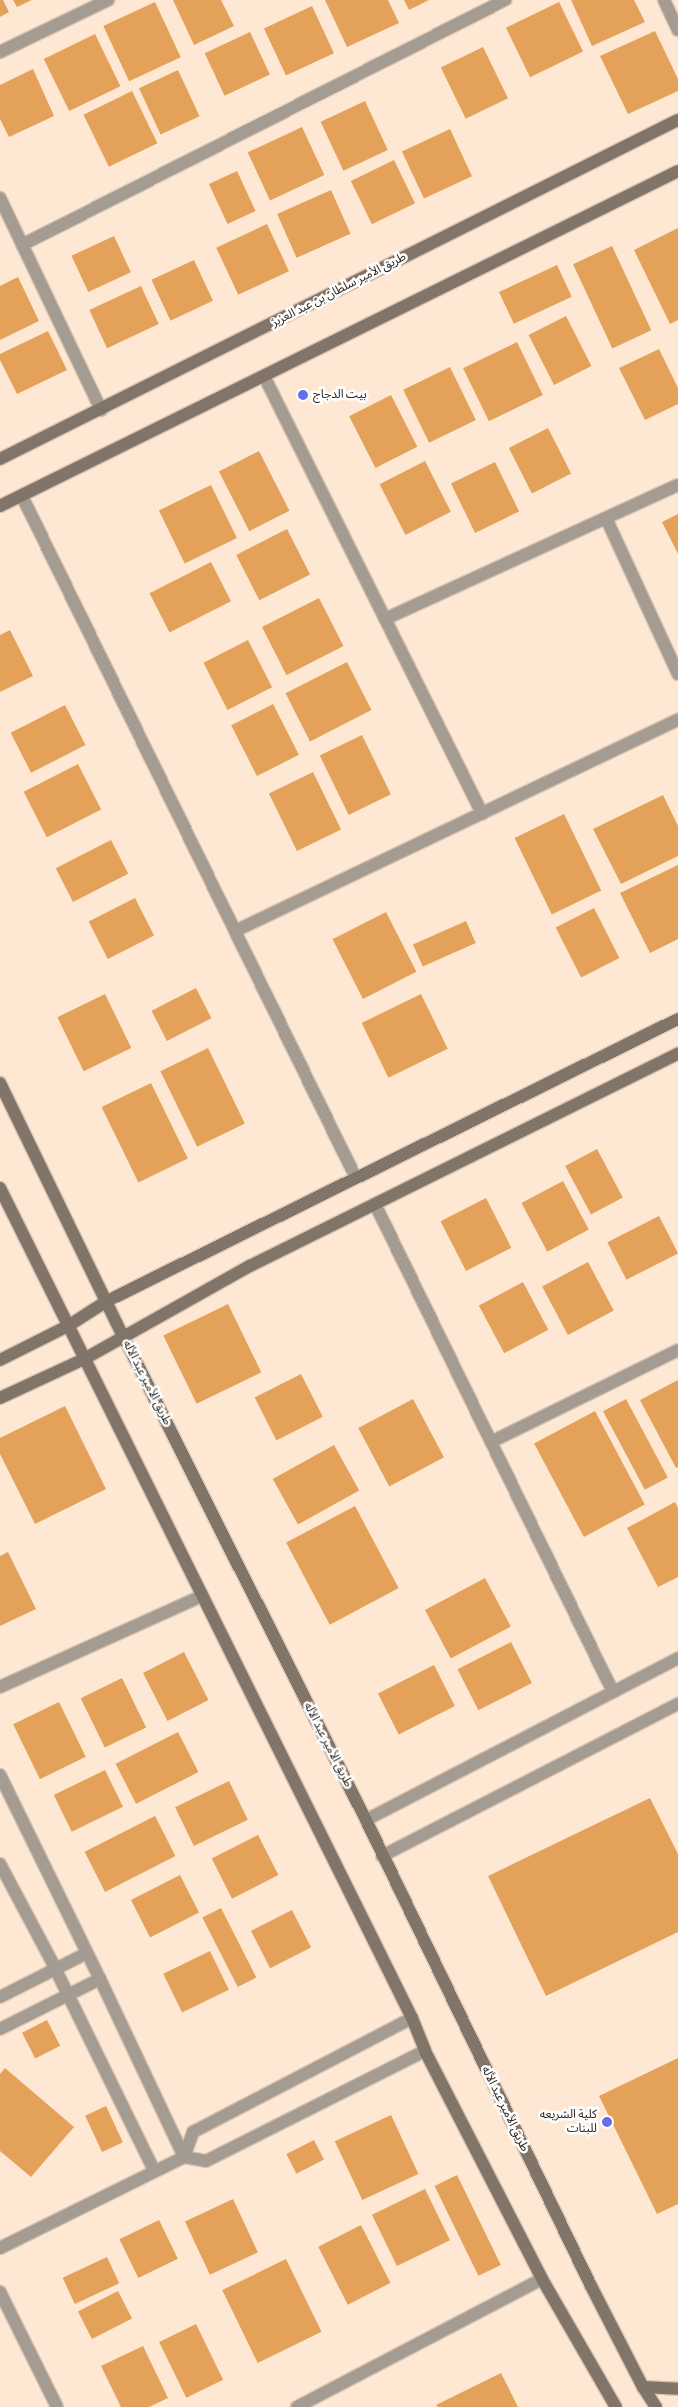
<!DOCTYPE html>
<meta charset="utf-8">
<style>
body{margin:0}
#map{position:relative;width:678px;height:2407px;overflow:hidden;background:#fee8d4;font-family:"Crimson Pro","Noto Sans Arabic",serif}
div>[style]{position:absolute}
.building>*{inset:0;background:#e3a15a;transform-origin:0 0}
.roads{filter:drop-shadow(1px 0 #d8c5b3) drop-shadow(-1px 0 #d8c5b3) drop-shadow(0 1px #d8c5b3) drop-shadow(0 -1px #d8c5b3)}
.street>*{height:12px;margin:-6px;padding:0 6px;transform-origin:6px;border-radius:6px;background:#a49b92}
.secondary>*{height:12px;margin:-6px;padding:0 6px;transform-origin:6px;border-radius:6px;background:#817468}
.dots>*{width:14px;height:14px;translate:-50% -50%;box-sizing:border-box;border:2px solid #fff;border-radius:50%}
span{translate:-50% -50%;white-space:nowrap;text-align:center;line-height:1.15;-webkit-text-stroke:5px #fff;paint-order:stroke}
.street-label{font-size:12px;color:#2d251e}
.poi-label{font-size:12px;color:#2d251e}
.left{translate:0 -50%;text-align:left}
.right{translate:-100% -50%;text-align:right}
</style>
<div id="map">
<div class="building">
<i style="clip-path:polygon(0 0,3px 0,9px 12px,0 17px)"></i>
<i style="clip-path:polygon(13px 0,32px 0,17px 7px)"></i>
<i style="clip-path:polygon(173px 0,221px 0,234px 26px,194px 45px)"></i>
<i style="clip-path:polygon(325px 0,388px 0,399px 23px,347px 47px)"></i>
<i style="clip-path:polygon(404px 0,429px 0,409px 10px)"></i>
<i style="clip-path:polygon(571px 0,634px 0,645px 22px,592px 46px)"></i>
<i style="left:155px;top:2px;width:61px;height:57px;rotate:65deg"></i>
<i style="left:559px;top:2px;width:55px;height:59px;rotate:64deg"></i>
<i style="left:312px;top:6px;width:52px;height:53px;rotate:65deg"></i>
<i style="clip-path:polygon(655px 31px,678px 79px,678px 91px,628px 114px,600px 56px)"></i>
<i style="left:250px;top:32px;width:47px;height:50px;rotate:65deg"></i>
<i style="left:95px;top:34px;width:58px;height:57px;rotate:64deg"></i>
<i style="left:483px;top:47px;width:57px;height:47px;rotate:64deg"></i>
<i style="clip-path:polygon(33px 69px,54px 116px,9px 137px,0 119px,0 85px)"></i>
<i style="left:178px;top:70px;width:51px;height:43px;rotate:65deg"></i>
<i style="left:132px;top:91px;width:58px;height:54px;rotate:64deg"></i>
<i style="left:365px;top:101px;width:54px;height:49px;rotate:65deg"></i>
<i style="left:302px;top:127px;width:53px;height:60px;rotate:65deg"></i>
<i style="left:450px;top:129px;width:52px;height:53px;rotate:65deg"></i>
<i style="left:394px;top:160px;width:48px;height:48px;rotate:64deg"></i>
<i style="left:237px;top:171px;width:44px;height:31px;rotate:65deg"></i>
<i style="left:331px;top:190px;width:48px;height:59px;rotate:66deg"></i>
<i style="left:267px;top:224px;width:52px;height:56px;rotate:65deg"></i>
<i style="clip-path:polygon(678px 228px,678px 320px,670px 324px,634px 250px)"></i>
<i style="left:114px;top:236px;width:40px;height:47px;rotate:65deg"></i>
<i style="left:612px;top:246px;width:93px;height:43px;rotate:65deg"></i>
<i style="left:194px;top:260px;width:45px;height:47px;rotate:65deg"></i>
<i style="left:557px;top:265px;width:35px;height:64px;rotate:65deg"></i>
<i style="clip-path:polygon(18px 277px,39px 321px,0 340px,0 286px)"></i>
<i style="left:141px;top:286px;width:42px;height:57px;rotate:65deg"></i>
<i style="left:566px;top:316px;width:56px;height:42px;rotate:63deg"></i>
<i style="clip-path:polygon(48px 331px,67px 370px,17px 394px,0 360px,0 354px)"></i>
<i style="left:517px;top:342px;width:59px;height:60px;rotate:64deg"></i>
<i style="clip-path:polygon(659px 349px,678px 388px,678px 404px,645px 420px,619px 368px)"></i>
<i style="left:450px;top:367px;width:59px;height:52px;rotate:64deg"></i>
<i style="left:391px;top:395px;width:58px;height:47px;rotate:63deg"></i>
<i style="left:548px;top:428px;width:51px;height:44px;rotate:63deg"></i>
<i style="left:259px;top:451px;width:67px;height:45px;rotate:63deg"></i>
<i style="left:425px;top:461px;width:57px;height:51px;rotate:63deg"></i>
<i style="left:495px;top:462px;width:55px;height:49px;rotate:64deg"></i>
<i style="left:211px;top:485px;width:59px;height:58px;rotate:64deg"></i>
<i style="clip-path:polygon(678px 514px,678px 554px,662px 522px)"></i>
<i style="left:287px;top:529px;width:51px;height:57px;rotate:63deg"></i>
<i style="left:211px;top:562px;width:44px;height:69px;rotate:63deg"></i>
<i style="left:319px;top:598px;width:54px;height:64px;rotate:63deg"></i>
<i style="clip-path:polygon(10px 630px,33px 676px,0 692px,0 635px)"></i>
<i style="left:248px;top:640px;width:53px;height:50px;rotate:63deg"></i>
<i style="left:347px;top:662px;width:54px;height:69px;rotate:63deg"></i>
<i style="left:273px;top:704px;width:57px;height:47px;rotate:63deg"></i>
<i style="left:65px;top:705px;width:45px;height:61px;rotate:63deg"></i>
<i style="left:362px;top:735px;width:66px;height:47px;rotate:64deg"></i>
<i style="left:78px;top:764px;width:51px;height:61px;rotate:63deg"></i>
<i style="left:313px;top:772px;width:64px;height:49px;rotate:64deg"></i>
<i style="clip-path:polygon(663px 795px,678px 826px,678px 856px,621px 884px,593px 829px)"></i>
<i style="left:564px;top:814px;width:85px;height:55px;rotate:64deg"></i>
<i style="left:111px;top:840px;width:38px;height:62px;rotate:63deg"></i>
<i style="clip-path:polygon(678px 865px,678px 939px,650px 953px,620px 893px)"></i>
<i style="left:135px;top:898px;width:42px;height:52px;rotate:63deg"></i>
<i style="left:594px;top:908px;width:56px;height:43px;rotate:63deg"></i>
<i style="left:386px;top:912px;width:67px;height:60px;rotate:63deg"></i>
<i style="left:466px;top:921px;width:24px;height:58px;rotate:66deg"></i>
<i style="left:196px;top:988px;width:34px;height:50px;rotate:63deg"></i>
<i style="left:105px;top:994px;width:60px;height:53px;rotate:64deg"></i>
<i style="left:421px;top:994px;width:61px;height:66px;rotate:64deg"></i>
<i style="left:208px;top:1048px;width:84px;height:53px;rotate:64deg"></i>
<i style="left:151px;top:1083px;width:84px;height:55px;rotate:64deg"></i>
<i style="left:597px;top:1149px;width:55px;height:36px;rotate:62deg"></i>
<i style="left:563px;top:1181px;width:55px;height:47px;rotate:62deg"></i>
<i style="left:486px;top:1198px;width:56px;height:51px;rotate:63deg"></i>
<i style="left:659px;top:1216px;width:42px;height:58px;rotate:63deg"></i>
<i style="left:588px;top:1262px;width:55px;height:52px;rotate:62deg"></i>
<i style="left:523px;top:1282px;width:54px;height:50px;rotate:62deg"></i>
<i style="left:228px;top:1304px;width:76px;height:72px;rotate:64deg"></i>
<i style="left:301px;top:1374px;width:48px;height:52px;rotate:63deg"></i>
<i style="clip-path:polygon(678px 1380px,678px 1467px,676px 1468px,640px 1400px)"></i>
<i style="left:413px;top:1399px;width:66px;height:62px;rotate:62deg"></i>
<i style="left:626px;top:1399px;width:89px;height:26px;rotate:62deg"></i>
<i style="clip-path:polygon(65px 1406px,106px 1489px,35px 1524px,0 1454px,0 1438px)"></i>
<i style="left:595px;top:1411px;width:106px;height:69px;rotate:62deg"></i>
<i style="left:334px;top:1445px;width:52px;height:70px;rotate:61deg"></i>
<i style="clip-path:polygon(675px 1502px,678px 1508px,678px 1577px,658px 1587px,627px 1528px)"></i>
<i style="left:355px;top:1506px;width:93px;height:78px;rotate:62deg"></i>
<i style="clip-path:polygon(8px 1552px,36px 1609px,0 1626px,0 1556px)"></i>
<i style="left:485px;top:1578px;width:55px;height:68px;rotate:62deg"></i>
<i style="left:511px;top:1642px;width:46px;height:60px;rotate:63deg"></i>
<i style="left:184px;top:1652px;width:54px;height:46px;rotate:63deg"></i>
<i style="left:434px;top:1665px;width:46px;height:63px;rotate:63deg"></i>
<i style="left:122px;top:1678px;width:55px;height:46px;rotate:64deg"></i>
<i style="left:59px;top:1702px;width:61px;height:51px;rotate:64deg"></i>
<i style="left:178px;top:1732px;width:45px;height:70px;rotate:63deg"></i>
<i style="left:105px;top:1770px;width:41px;height:57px;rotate:64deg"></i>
<i style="left:229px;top:1781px;width:43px;height:60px;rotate:64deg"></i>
<i style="clip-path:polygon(650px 1798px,678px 1854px,678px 1932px,546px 1996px,488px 1876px)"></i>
<i style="left:155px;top:1816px;width:45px;height:79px;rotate:63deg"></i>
<i style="left:258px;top:1835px;width:45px;height:52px;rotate:63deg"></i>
<i style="left:180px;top:1875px;width:42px;height:55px;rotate:63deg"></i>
<i style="left:221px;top:1908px;width:78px;height:21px;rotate:63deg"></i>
<i style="left:292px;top:1910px;width:42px;height:46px;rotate:63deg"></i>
<i style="left:210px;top:1951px;width:43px;height:52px;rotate:64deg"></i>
<i style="left:47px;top:2020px;width:29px;height:28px;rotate:63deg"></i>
<i style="clip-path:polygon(678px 2058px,678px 2204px,657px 2214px,599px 2096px)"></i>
<i style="clip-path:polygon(5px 2068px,74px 2127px,31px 2177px,0 2151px,0 2074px)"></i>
<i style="left:106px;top:2106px;width:40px;height:23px;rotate:65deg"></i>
<i style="left:391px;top:2115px;width:65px;height:62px;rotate:65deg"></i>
<i style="left:314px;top:2140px;width:22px;height:31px;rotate:63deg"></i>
<i style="left:457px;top:2175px;width:100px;height:25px;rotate:64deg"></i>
<i style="left:425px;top:2189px;width:57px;height:59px;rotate:64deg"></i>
<i style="left:233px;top:2199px;width:59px;height:53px;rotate:65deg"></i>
<i style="left:159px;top:2220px;width:43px;height:44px;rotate:64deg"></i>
<i style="left:361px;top:2225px;width:65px;height:48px;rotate:63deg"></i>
<i style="left:107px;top:2257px;width:29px;height:49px;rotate:65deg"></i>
<i style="left:286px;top:2259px;width:81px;height:71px;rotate:64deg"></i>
<i style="left:118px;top:2291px;width:31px;height:45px;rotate:63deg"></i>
<i style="left:196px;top:2324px;width:62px;height:41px;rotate:64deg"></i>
<i style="clip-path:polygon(143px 2346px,168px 2398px,149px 2407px,121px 2407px,101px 2366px)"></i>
<i style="clip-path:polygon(501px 2373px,518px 2407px,438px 2407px,436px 2405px)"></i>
</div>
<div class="roads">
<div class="street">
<i style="left:664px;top:0;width:33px;rotate:65deg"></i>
<i style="left:0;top:52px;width:120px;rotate:-25.7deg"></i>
<i style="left:0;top:198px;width:235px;rotate:64.5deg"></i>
<i style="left:22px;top:245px;width:542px;rotate:-26.9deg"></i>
<i style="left:264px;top:376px;width:489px;rotate:63.5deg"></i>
<i style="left:22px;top:496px;width:759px;rotate:63.91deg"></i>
<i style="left:606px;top:518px;width:172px;rotate:65.2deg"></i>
<i style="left:385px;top:619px;width:322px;rotate:-24.6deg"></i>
<i style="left:235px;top:931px;width:491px;rotate:-25.5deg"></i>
<i style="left:375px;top:1204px;width:543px;rotate:64deg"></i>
<i style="left:491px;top:1442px;width:208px;rotate:-26.2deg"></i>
<i style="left:0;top:1687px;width:222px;rotate:-24.3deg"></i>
<i style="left:0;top:1775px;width:227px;rotate:63.9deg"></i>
<i style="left:100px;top:1979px;width:197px;rotate:64.7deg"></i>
<i style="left:366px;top:1820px;width:352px;rotate:-27.4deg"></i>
<i style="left:382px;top:1856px;width:333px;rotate:-27.2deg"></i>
<i style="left:0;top:1864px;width:111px;rotate:62deg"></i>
<i style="left:52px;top:1962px;width:232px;rotate:63.9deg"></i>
<i style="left:0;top:1997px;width:97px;rotate:-26.8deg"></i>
<i style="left:0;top:2029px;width:112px;rotate:-26.6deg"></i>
<i style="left:184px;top:2157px;width:27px;rotate:-70deg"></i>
<i style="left:193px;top:2132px;width:247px;rotate:-27.5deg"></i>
<i style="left:0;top:2248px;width:205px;rotate:-26.3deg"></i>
<i style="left:184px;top:2157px;width:22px;rotate:10deg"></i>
<i style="left:206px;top:2161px;width:245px;rotate:-26.7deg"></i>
<i style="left:0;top:2292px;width:128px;rotate:63.6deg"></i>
<i style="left:297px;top:2407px;width:276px;rotate:-27.6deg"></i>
</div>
<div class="secondary">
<i style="left:0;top:459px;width:758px;rotate:-26.57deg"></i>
<i style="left:0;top:506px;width:756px;rotate:-26.29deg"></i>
<i style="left:0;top:1083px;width:284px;rotate:64.1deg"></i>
<i style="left:124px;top:1338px;width:539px;rotate:63.34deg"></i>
<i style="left:366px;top:1820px;width:515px;rotate:64.23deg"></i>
<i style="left:590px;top:2284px;width:116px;rotate:62.8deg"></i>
<i style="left:643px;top:2387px;width:24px;rotate:57deg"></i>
<i style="left:0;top:1188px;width:927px;rotate:63.6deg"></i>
<i style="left:412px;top:2018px;width:35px;rotate:68deg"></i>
<i style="left:425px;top:2051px;width:256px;rotate:62.8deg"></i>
<i style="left:542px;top:2279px;width:148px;rotate:60deg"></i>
<i style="left:0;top:1360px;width:76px;rotate:-26.6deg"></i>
<i style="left:68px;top:1326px;width:46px;rotate:-32.7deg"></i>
<i style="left:107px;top:1301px;width:637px;rotate:-26.28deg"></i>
<i style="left:0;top:1398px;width:93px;rotate:-24.9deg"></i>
<i style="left:84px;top:1359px;width:190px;rotate:-29.3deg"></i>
<i style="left:250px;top:1266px;width:478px;rotate:-26.4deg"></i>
<i style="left:643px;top:2387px;width:35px;rotate:3deg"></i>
</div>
</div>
<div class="dots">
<i style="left:303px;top:395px;background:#656fe8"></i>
<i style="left:607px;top:2122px;background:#656fe8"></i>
</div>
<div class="street-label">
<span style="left:339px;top:290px;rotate:-27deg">طريق الأمير سلطان بن عبد العزيز</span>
<span style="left:147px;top:1383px;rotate:63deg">طريق الأمير عبد الأله</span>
<span style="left:328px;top:1745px;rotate:63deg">طريق الأمير عبد الأله</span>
<span style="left:505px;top:2109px;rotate:64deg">طريق الأمير عبد الأله</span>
</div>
<div class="poi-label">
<span class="left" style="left:313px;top:395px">بيت الدجاج</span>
<span class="right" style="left:597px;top:2122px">كلية الشريعه<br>للبنات</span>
</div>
</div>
